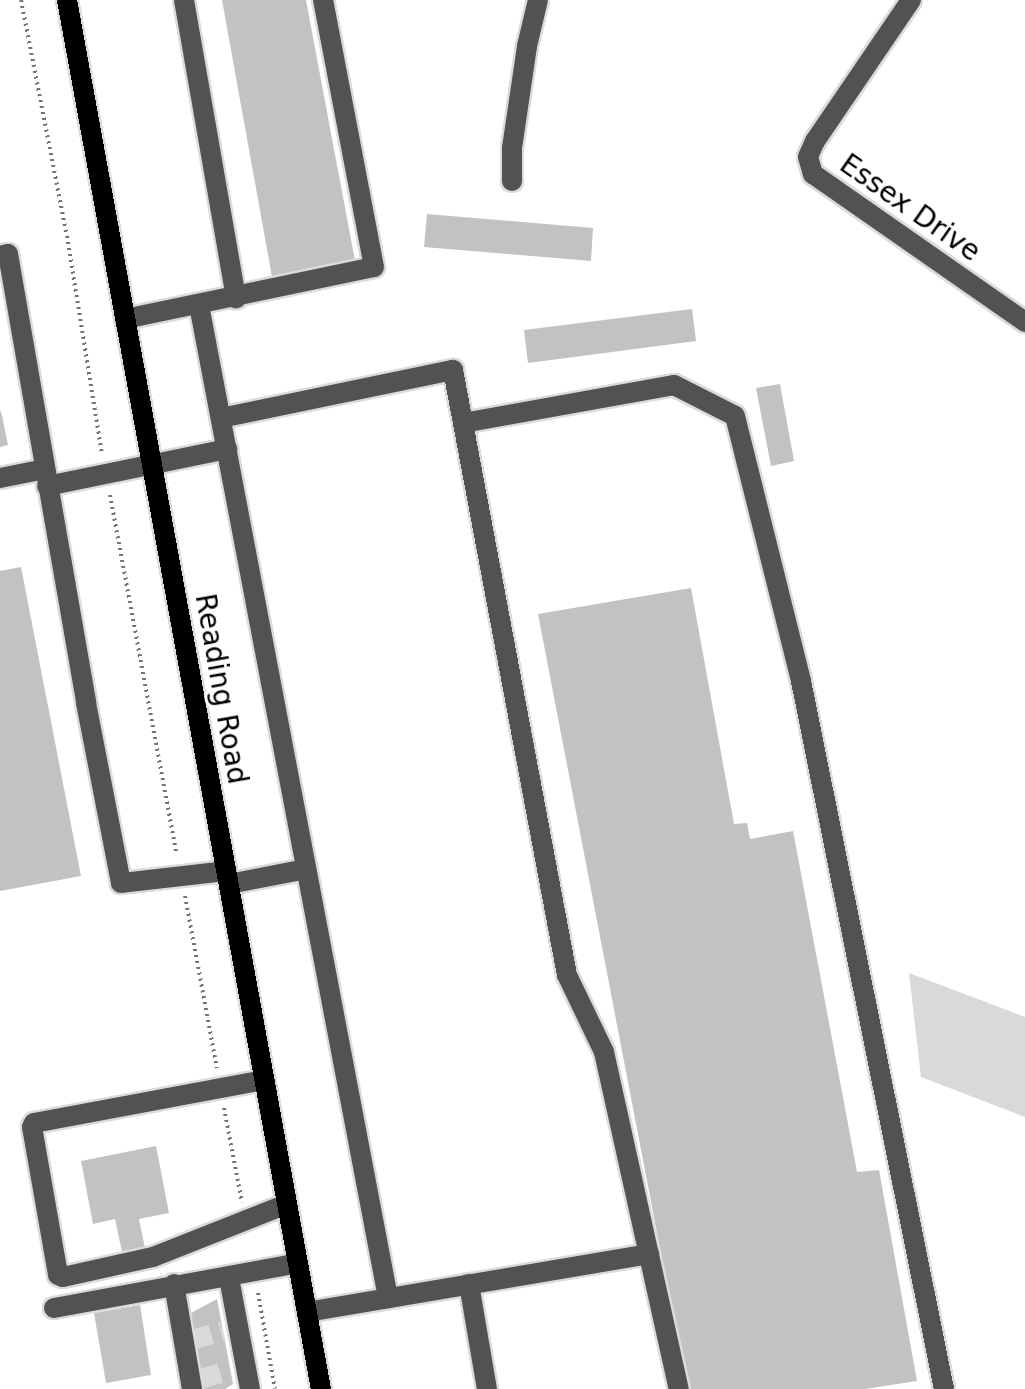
<!DOCTYPE html>
<style>
body{margin:0}
#map{position:relative;width:1025px;height:1389px;overflow:hidden;background:#fff;font-family:"DejaVu Sans",sans-serif}
div>[style]{position:absolute}
[style*='--x']{left:calc(var(--x)*1px);top:calc(var(--y)*1px);width:calc(var(--w)*1px);rotate:calc(var(--a)*1deg)}
.green>*{inset:0;background:#d9d9d9}
.building>*{inset:0;background:#c2c2c2}
.minor-tunnel>*{height:20px;margin-top:-10px;transform-origin:0;background:repeating-linear-gradient(90deg,#d9d9d9 0 20px,transparent 0 30px)}
.path>*{height:4px;margin-top:-2px;transform-origin:0;background:repeating-linear-gradient(90deg,#747474 0 2px,transparent 0 6px)}
.roads{filter:drop-shadow(2px 0 #dbdbdb) drop-shadow(-2px 0 #dbdbdb) drop-shadow(0 2px #dbdbdb) drop-shadow(0 -2px #dbdbdb)}
.minor>*{height:20px;margin:-10px;padding:0 10px;transform-origin:10px;border-radius:10px;background:#525252}
.major>*{height:20px;margin:-10px;padding:0 10px;transform-origin:10px;border-radius:10px;background:#000}
span{translate:-50% -50%;white-space:nowrap;text-align:center;line-height:1.15;-webkit-text-stroke:6px #fff;paint-order:stroke}
.street-label{font-size:28px;color:#000}
</style>
<div id="map">
<div class="green">
<div style="clip-path:polygon(909px 973px,1025px 1017px,1025px 1117px,921px 1077px)"></div>
</div>
<div class="building">
<div style="clip-path:polygon(222px 0,306px 0,355px 261px,272px 277px)"></div>
<div style="clip-path:polygon(427px 214px,593px 228px,591px 261px,424px 247px)"></div>
<div style="clip-path:polygon(692px 309px,696px 341px,528px 363px,524px 330px)"></div>
<div style="clip-path:polygon(780px 384px,794px 461px,771px 466px,756px 388px)"></div>
<div style="clip-path:polygon(1px 411px,8px 445px,0 447px,0 412px)"></div>
<div style="clip-path:polygon(21px 567px,81px 876px,0 891px,0 571px)"></div>
<div style="clip-path:polygon(691px 588px,734px 824px,747px 823px,750px 839px,793px 831px,857px 1172px,879px 1170px,917px 1381px,865px 1389px,687px 1389px,538px 614px)"></div>
<div style="clip-path:polygon(156px 1146px,169px 1213px,139px 1219px,145px 1248px,122px 1252px,115px 1219px,93px 1224px,81px 1161px)"></div>
<div style="clip-path:polygon(217px 1299px,233px 1384px,225px 1389px,203px 1389px,187px 1315px)"></div>
<div style="clip-path:polygon(140px 1305px,151px 1375px,106px 1383px,94px 1313px)"></div>
</div>
<div class="minor-tunnel">
<div style="--x:192;--y:1340;--w:32;--a:-16"></div>
<div style="--x:201;--y:1379;--w:30;--a:-17"></div>
</div>
<div class="path">
<div style="--x:21;--y:0;--w:240;--a:79"></div>
<div style="--x:67;--y:236;--w:221;--a:80.9"></div>
<div style="--x:110;--y:495;--w:366;--a:79.5"></div>
<div style="--x:185;--y:896;--w:175;--a:79.5"></div>
<div style="--x:224;--y:1108;--w:96;--a:79.2"></div>
<div style="--x:258;--y:1293;--w:97;--a:80"></div>
</div>
<div class="roads">
<div class="minor">
<div style="--x:184;--y:0;--w:303;--a:80.1"></div>
<div style="--x:911;--y:0;--w:171;--a:124.2"></div>
<div style="--x:815;--y:141;--w:17;--a:114"></div>
<div style="--x:808;--y:157;--w:18;--a:74"></div>
<div style="--x:813;--y:174;--w:259;--a:34.9"></div>
<div style="--x:512;--y:181;--w:33;--a:-90"></div>
<div style="--x:512;--y:148;--w:103;--a:-81.6"></div>
<div style="--x:527;--y:46;--w:47;--a:-76.6"></div>
<div style="--x:0;--y:256;--w:8;--a:-14"></div>
<div style="--x:8;--y:254;--w:456;--a:80.1"></div>
<div style="--x:86;--y:703;--w:183;--a:79"></div>
<div style="--x:121;--y:883;--w:106;--a:-6.5"></div>
<div style="--x:199;--y:305;--w:1011;--a:79.22"></div>
<div style="--x:125;--y:319;--w:254;--a:-11.8"></div>
<div style="--x:374;--y:267;--w:272;--a:-100.8"></div>
<div style="--x:221;--y:418;--w:237;--a:-11.7"></div>
<div style="--x:453;--y:370;--w:616;--a:79.33"></div>
<div style="--x:567;--y:975;--w:85;--a:64.3"></div>
<div style="--x:604;--y:1052;--w:345;--a:77.5"></div>
<div style="--x:463;--y:423;--w:214;--a:-10.2"></div>
<div style="--x:674;--y:385;--w:68;--a:26.9"></div>
<div style="--x:735;--y:416;--w:273;--a:76"></div>
<div style="--x:801;--y:681;--w:722;--a:78.58"></div>
<div style="--x:0;--y:478;--w:46;--a:-11.3"></div>
<div style="--x:47;--y:486;--w:184;--a:-11.6"></div>
<div style="--x:229;--y:884;--w:78;--a:-11"></div>
<div style="--x:264;--y:1080;--w:234;--a:169.4"></div>
<div style="--x:34;--y:1123;--w:4;--a:117"></div>
<div style="--x:32;--y:1127;--w:150;--a:80"></div>
<div style="--x:58;--y:1275;--w:5;--a:22"></div>
<div style="--x:63;--y:1277;--w:92;--a:-12.5"></div>
<div style="--x:153;--y:1257;--w:144;--a:-21.6"></div>
<div style="--x:229;--y:1278;--w:113;--a:79.3"></div>
<div style="--x:174;--y:1284;--w:107;--a:80.3"></div>
<div style="--x:469;--y:1284;--w:107;--a:80.3"></div>
<div style="--x:54;--y:1308;--w:248;--a:-10.4"></div>
<div style="--x:307;--y:1312;--w:347;--a:-9.6"></div>
</div>
<div class="major">
<div style="--x:67;--y:0;--w:1412;--a:79.64"></div>
</div>
</div>
<div class="street-label">
<span style="left:910px;top:208px;rotate:35deg">Essex Drive</span>
<span style="left:221px;top:689px;rotate:80deg">Reading Road</span>
</div>
</div>
